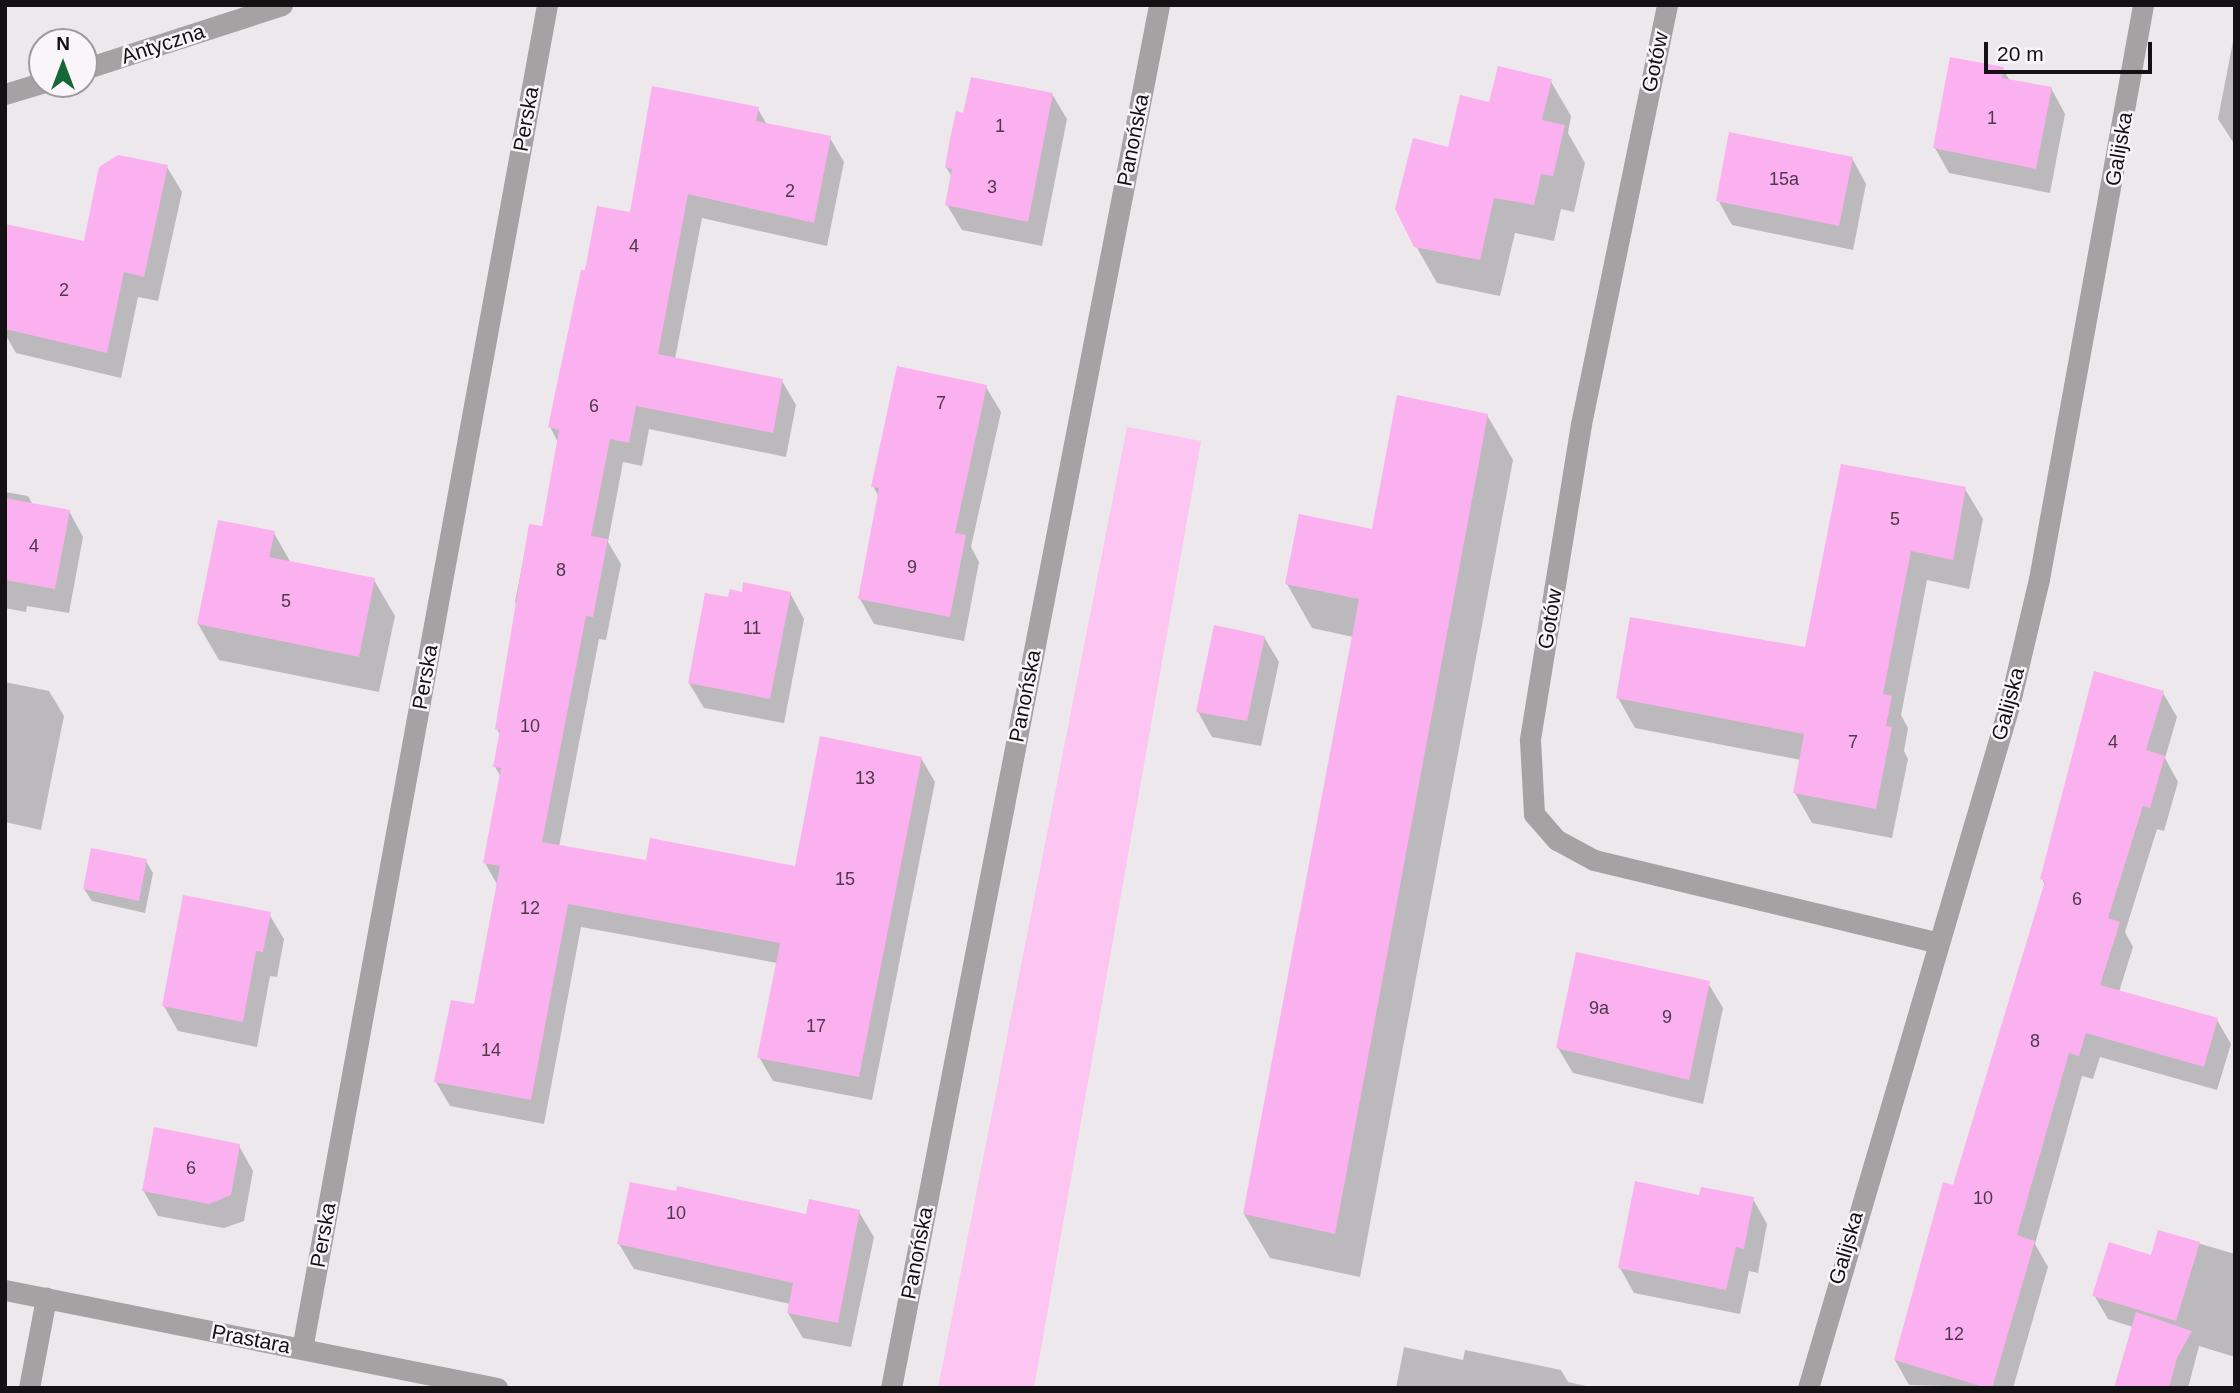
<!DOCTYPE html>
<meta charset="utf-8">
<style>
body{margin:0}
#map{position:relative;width:2240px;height:1393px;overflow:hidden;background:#ece8ec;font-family:Helvetica,sans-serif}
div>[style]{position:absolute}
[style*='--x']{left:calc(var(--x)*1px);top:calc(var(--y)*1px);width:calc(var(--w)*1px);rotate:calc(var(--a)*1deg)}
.green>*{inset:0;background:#fcc5f2}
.shadow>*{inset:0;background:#0003}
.building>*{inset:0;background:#fbb0ef}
.minor>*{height:21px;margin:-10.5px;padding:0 10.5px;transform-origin:10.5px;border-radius:10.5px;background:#a4a2a3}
span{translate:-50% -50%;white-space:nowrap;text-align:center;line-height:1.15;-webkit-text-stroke:5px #faf5f9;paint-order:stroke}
.number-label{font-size:18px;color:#4d394a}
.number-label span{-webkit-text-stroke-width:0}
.street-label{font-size:21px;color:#131113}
.frame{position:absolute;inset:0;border:7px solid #131113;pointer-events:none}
.north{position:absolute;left:28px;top:28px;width:70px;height:70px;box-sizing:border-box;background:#faf5f9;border:2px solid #9e9a9d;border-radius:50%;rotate:0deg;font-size:19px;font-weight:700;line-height:28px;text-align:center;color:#131113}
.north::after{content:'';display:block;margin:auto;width:24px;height:32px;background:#166838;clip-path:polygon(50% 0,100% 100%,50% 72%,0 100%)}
.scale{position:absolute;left:1984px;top:42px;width:168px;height:32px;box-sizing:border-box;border:4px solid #131113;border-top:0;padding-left:9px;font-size:21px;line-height:24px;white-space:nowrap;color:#131113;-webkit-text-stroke:5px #faf5f9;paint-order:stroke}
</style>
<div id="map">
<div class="green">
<div style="clip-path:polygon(1127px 427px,1201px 441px,1034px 1388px,938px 1388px)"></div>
</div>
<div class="shadow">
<div style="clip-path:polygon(2234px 36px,2235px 36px,2235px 145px,2218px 119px)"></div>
<div style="clip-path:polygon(2003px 69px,2010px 81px,2051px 88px,2065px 114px,2050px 193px,1949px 173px,1935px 148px)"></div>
<div style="clip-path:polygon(1550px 80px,1571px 116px,1568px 133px,1585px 163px,1574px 212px,1561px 209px,1554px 241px,1515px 233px,1500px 296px,1437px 283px,1416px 246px,1449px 149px,1491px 104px)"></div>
<div style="clip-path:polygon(1052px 94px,1067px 119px,1042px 246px,962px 230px,947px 205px,952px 177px,946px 167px,964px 115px)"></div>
<div style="clip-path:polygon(758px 109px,767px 125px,830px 138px,844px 162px,827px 246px,702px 218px,675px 359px,782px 381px,796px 405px,786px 457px,649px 429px,642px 466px,623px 462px,608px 542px,621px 564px,606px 640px,599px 639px,559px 847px,647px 862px,796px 869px,921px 758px,935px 782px,872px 1100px,773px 1081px,759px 1057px,777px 963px,581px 927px,544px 1124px,450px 1106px,436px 1082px,475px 1006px,498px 886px,485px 863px,501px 777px,495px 767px,500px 735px,497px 729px,519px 609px,515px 602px,530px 526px,544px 528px,558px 442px,550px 427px,599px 208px,632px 214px)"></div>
<div style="clip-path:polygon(1852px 158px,1866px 184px,1853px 250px,1732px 225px,1718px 200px)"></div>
<div style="clip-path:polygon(167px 167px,182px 192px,158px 301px,138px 297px,121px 378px,16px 353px,5px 334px,5px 312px)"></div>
<div style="clip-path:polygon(986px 387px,1001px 412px,971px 547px,979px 562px,964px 641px,874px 624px,860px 599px,879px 497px,873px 486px)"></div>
<div style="clip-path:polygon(1487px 415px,1513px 460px,1360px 1277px,1270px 1258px,1244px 1214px,1353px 637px,1312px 628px,1287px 584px,1373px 531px)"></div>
<div style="clip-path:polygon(1965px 489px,1983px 519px,1969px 589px,1927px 580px,1901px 715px,1908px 728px,1904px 751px,1908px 759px,1892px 838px,1812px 823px,1795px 793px,1801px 760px,1635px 728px,1618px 698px,1807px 649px)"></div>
<div style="clip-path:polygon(5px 492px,28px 496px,33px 505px,69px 511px,83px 537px,69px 613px,27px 606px,26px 612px,5px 608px)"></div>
<div style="clip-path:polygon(274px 533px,291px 563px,374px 580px,395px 616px,379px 692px,219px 660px,198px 624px)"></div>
<div style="clip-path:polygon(790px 593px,804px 619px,784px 723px,704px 708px,689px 683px,730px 599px,743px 594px)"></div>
<div style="clip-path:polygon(1264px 637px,1279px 662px,1261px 746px,1212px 737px,1198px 712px)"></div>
<div style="clip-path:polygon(5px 682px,49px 691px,64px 716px,41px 830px,5px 822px)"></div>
<div style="clip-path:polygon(2163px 693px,2177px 717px,2165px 758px,2178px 782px,2164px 831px,2157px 829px,2125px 932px,2133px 947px,2119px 992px,2217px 1020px,2231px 1044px,2217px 1090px,2100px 1057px,2093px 1079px,2082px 1076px,2035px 1244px,2048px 1267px,2013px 1388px,1909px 1385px,1895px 1360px,1954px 1187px,2045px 885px,2042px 879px)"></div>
<div style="clip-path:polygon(146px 861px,153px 873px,145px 913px,92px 901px,84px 889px)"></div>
<div style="clip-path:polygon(269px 914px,284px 939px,277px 977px,270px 976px,257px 1047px,178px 1031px,164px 1006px)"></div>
<div style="clip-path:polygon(1708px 983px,1723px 1008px,1703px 1104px,1573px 1073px,1558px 1048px)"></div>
<div style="clip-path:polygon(239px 1146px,253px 1171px,244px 1221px,224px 1228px,158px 1216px,143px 1190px)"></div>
<div style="clip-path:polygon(1700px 1197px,1753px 1199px,1767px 1224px,1758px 1273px,1749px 1271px,1740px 1314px,1634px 1293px,1620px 1268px)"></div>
<div style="clip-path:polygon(859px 1212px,874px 1237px,851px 1347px,803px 1338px,788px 1313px,790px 1304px,634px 1269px,619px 1244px)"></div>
<div style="clip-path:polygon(2160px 1232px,2235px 1254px,2235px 1357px,2199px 1346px,2188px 1388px,2116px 1388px,2133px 1327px,2108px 1319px,2094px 1295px,2152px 1257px)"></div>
<div style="clip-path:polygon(1404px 1347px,1463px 1360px,1465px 1350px,1561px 1370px,1568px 1382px,1595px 1388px,1396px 1388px)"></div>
</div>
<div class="building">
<div style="clip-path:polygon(1950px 57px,2004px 67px,2002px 78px,2052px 87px,2036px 169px,1933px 148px)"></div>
<div style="clip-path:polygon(1498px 66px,1552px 79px,1542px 120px,1565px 125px,1553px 176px,1541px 174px,1534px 205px,1494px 198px,1480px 260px,1414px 247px,1395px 209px,1413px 138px,1448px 147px,1460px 95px,1489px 102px)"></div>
<div style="clip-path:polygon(971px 77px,1053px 93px,1028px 222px,945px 205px,952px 169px,945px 167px,950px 139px,956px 111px,963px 113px)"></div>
<div style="clip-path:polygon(652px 86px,759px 107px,756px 121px,831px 136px,814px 223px,688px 194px,658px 354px,783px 379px,773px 433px,636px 406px,629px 443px,610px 439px,591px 536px,608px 539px,593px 617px,586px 616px,542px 842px,646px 860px,650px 838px,795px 866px,820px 736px,922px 757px,859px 1077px,757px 1058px,780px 943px,568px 904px,531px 1100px,434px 1082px,451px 1000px,474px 1004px,500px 866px,483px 863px,501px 768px,493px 767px,500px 730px,495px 729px,529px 524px,542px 526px,559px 430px,548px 427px,581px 270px,585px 270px,597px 206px,630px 212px)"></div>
<div style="clip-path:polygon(1729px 132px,1853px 157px,1839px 226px,1716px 201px)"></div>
<div style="clip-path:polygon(118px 155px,168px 165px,144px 277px,124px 272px,107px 353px,5px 329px,5px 224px,84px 241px,99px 167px)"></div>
<div style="clip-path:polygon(897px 366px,987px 385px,955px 533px,966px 535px,950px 617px,858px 599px,879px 488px,871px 487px)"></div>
<div style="clip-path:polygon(1397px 395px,1488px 414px,1335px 1234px,1243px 1214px,1359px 599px,1285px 584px,1299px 514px,1372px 529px)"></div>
<div style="clip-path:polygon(1841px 464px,1966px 487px,1953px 560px,1911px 551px,1883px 694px,1892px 696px,1886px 726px,1892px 727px,1876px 809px,1793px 793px,1804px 734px,1616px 698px,1630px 617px,1805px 647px)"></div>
<div style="clip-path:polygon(5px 498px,70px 510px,55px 589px,5px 580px)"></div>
<div style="clip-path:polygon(218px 520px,275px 531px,269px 557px,375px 578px,359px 657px,197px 624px)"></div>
<div style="clip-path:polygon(743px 582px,791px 592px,770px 699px,688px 683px,705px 593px,728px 597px,730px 589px,742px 592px)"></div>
<div style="clip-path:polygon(1214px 625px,1265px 636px,1247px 721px,1196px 712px)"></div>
<div style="clip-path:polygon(2094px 671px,2164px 691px,2146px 750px,2165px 756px,2150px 808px,2143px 806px,2108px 918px,2120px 922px,2100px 985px,2218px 1018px,2204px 1067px,2086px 1033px,2079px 1056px,2069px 1053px,2017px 1235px,2035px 1241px,1992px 1388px,1987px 1388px,1894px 1360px,1943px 1182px,1953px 1185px,2045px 881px,2040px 879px)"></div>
<div style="clip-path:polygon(91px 848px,147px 859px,139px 901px,83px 889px)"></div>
<div style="clip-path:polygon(183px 895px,271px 912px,263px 952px,256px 951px,243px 1022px,162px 1006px)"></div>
<div style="clip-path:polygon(1576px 952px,1710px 981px,1689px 1080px,1556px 1048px)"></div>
<div style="clip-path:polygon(154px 1127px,240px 1144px,231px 1195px,209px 1204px,142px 1191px)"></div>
<div style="clip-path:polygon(1635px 1181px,1699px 1195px,1701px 1187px,1754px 1197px,1744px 1249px,1736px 1247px,1726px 1290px,1618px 1268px)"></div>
<div style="clip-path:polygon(630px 1182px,676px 1191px,677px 1186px,806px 1214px,809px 1199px,860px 1210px,838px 1323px,787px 1313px,793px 1283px,617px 1244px)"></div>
<div style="clip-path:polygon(2158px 1230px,2200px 1242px,2176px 1321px,2092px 1296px,2109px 1242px,2151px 1255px)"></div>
<div style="clip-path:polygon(2136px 1312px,2192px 1331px,2177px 1358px,2169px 1388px,2114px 1388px)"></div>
</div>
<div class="minor">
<div style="--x:1667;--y:5;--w:428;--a:101.6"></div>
<div style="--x:1581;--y:424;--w:320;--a:99.2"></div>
<div style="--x:1530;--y:740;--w:74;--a:86.9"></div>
<div style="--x:1534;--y:814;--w:35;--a:49"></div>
<div style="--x:1557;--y:840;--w:42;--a:28.4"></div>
<div style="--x:1594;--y:860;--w:352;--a:13.5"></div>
<div style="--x:84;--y:69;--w:208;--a:-17.9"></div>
<div style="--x:5;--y:94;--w:39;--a:-17"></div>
<div style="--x:5;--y:1290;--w:502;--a:11.27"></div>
<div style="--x:302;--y:1349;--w:1366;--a:-79.67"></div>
<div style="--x:29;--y:1388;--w:92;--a:-79.3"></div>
<div style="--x:891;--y:1388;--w:1409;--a:-79.03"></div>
<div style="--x:1808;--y:1388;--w:711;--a:-73.58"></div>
<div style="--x:2009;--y:706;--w:130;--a:-76.7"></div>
<div style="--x:2039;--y:579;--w:583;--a:-79.73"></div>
</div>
<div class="number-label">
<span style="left:1992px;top:118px">1</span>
<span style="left:1000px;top:126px">1</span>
<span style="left:1784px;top:179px">15a</span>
<span style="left:992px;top:187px">3</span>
<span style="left:790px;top:191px">2</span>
<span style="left:634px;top:246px">4</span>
<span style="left:64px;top:290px">2</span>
<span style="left:941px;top:403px">7</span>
<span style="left:594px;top:406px">6</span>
<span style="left:1895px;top:519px">5</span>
<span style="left:34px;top:546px">4</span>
<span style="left:912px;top:567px">9</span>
<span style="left:561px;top:570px">8</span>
<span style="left:286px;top:601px">5</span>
<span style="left:752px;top:628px">11</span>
<span style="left:530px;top:726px">10</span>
<span style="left:1853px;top:742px">7</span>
<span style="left:2113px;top:742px">4</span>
<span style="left:865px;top:778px">13</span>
<span style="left:845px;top:879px">15</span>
<span style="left:2077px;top:899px">6</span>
<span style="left:530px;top:908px">12</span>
<span style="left:1599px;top:1008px">9a</span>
<span style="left:1667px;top:1017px">9</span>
<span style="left:816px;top:1026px">17</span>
<span style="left:2035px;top:1041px">8</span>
<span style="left:491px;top:1050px">14</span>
<span style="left:191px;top:1168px">6</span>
<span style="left:1983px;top:1198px">10</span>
<span style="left:676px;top:1213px">10</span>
<span style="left:1954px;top:1334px">12</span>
</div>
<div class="street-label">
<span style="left:163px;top:44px;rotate:-18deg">Antyczna</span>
<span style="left:1655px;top:62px;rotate:-78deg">Gotów</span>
<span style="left:526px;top:119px;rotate:-80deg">Perska</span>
<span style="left:1133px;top:140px;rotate:-79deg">Panońska</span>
<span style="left:2119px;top:149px;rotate:-80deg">Galijska</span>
<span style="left:1550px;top:619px;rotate:-81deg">Gotów</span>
<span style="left:425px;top:677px;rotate:-80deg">Perska</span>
<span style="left:1025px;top:696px;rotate:-79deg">Panońska</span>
<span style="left:2008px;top:704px;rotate:-75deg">Galijska</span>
<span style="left:323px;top:1235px;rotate:-80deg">Perska</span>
<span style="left:1846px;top:1248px;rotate:-74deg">Galijska</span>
<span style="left:917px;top:1253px;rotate:-79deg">Panońska</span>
<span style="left:251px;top:1339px;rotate:11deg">Prastara</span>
</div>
<div class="frame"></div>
<div class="north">N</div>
<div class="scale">20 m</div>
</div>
